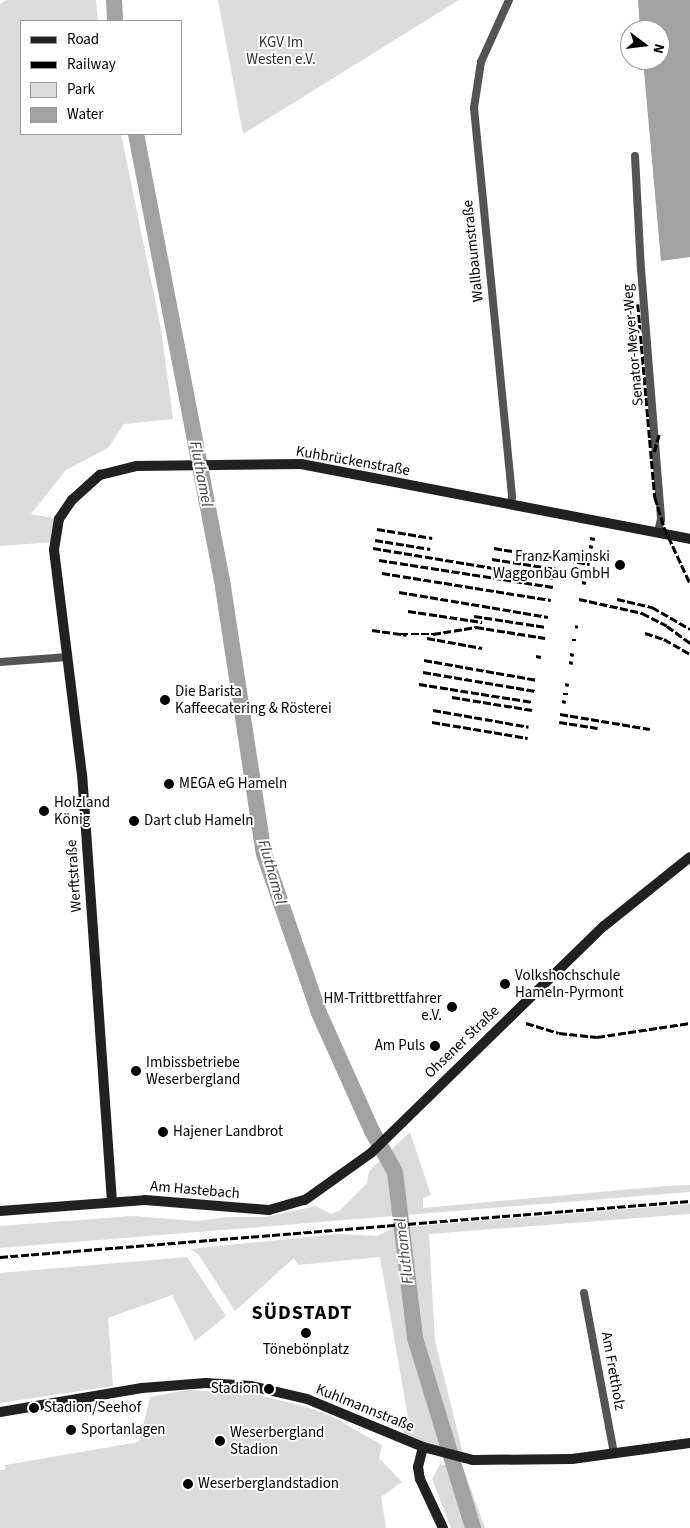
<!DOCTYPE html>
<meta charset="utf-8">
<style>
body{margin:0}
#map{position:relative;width:690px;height:1528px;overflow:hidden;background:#fff;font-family:"Source Sans 3",sans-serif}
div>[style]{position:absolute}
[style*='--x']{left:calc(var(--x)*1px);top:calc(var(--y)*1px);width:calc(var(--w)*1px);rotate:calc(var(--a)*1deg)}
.green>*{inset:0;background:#dbdbdb}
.water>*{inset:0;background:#a2a2a2}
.river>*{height:16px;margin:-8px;padding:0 8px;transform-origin:8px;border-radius:8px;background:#a2a2a2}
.street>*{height:8px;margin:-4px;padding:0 4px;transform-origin:4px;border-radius:4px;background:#545454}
.secondary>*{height:10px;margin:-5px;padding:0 5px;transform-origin:5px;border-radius:5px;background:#212121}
.rail>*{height:2.5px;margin-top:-1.25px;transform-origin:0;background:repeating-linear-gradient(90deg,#000 0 8px,transparent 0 10.5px)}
.dots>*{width:14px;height:14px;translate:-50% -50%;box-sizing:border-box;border:2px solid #fff;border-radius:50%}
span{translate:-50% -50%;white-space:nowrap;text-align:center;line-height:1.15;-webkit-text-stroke:4px #fff;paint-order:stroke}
.park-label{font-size:15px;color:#323232}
.street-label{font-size:15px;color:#000}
.poi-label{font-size:15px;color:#000}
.right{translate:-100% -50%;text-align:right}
.left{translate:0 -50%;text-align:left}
.water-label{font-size:16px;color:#434343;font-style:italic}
.district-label{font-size:20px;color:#000;font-weight:700;letter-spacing:1px}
.legend{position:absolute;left:20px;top:20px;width:162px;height:115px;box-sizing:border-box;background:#fff;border:1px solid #999;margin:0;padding:6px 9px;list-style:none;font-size:15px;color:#000}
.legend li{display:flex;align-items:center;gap:10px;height:25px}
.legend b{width:25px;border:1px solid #999}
.north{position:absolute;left:620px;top:20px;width:50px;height:50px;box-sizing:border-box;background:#fff;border:1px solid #999;border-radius:50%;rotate:105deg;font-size:14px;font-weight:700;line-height:20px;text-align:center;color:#000}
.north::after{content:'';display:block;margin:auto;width:18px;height:22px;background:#000;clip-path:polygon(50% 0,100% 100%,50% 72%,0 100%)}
</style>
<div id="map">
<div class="green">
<div style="clip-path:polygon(6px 0,96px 0,98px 21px,21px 21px,21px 134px,121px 134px,161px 329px,173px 419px,124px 424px,108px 448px,66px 470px,31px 514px,25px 513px,58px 519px,54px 542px,0 546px,0 4px)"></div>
<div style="clip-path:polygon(218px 0,459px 0,243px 134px)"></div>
<div style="clip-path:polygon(410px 1132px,431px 1195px,423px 1198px,423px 1208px,666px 1186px,690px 1185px,690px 1192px,0 1248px,0 1226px,132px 1216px,198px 1221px,227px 1217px,265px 1217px,316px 1206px,331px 1214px,339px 1211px,367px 1183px,369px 1171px)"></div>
<div style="clip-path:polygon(690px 1204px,690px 1214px,429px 1234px,435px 1341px,464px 1457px,400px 1439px,409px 1423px,380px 1257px,298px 1265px,294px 1258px,235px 1311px,198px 1254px,190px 1249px,338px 1234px,377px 1236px,393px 1228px)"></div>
<div style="clip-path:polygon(187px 1257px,226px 1316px,195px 1341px,172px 1295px,108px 1318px,113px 1386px,0 1403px,0 1273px)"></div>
<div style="clip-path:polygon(187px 1390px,250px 1393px,307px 1407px,333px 1417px,382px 1445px,379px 1458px,402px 1482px,381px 1497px,386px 1528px,0 1528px,0 1470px,5px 1470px,5px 1465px,139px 1442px,150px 1397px)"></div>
<div style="clip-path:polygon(440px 1464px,463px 1468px,485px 1528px,451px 1528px,432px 1479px)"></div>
</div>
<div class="water">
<div style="clip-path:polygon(638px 0,690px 0,690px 257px,661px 261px,643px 60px,660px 60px,660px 30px,640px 30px)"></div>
</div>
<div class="river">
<div style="--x:114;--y:0;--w:21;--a:87"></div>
<div style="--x:136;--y:134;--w:461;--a:79.1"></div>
<div style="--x:223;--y:587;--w:270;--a:81.3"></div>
<div style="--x:264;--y:854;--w:168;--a:70.9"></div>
<div style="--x:319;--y:1013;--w:129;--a:65.8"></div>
<div style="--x:372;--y:1131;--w:47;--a:60.7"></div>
<div style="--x:395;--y:1172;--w:167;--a:83.1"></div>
<div style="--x:415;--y:1338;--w:199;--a:73"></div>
</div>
<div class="street">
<div style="--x:509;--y:0;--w:68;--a:114.3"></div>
<div style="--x:481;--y:62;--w:47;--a:98.7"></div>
<div style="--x:474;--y:108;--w:391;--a:84.4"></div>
<div style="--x:512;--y:497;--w:8;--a:104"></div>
<div style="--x:635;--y:156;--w:113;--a:87"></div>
<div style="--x:641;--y:269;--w:251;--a:85.4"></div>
<div style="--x:661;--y:519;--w:13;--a:103"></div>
<div style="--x:0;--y:662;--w:68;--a:-4.2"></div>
<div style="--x:584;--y:1293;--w:164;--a:79.4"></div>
</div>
<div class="secondary">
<div style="--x:112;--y:1202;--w:428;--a:-94"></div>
<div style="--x:82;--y:775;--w:227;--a:-97.1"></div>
<div style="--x:54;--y:550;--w:31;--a:-81"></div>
<div style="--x:59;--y:519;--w:23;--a:-56"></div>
<div style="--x:72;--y:500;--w:38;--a:-42"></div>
<div style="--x:100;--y:475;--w:37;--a:-14"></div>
<div style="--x:136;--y:466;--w:165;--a:-0.7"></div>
<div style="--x:301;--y:464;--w:396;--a:10.9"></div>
<div style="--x:0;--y:1211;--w:145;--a:-4.3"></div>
<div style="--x:145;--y:1200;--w:124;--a:4.6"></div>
<div style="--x:269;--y:1210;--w:37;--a:-16"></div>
<div style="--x:305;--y:1200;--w:81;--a:-35.5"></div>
<div style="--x:371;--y:1153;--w:325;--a:-44.3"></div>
<div style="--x:604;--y:926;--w:110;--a:-38.7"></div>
<div style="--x:0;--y:1412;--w:144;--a:-9.6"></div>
<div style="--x:142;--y:1388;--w:64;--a:-4.5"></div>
<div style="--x:206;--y:1383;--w:45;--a:3.8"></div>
<div style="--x:251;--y:1386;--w:57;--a:13.1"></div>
<div style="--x:307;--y:1399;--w:126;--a:22.5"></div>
<div style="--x:423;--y:1447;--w:52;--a:14.6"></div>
<div style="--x:473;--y:1460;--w:99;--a:-0.6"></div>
<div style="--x:572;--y:1459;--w:119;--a:-7.7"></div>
<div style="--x:423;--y:1447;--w:21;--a:104"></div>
<div style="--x:418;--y:1467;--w:12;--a:81"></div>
<div style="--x:420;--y:1479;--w:54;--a:64.9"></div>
</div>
<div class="rail">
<div style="--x:638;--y:304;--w:194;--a:85"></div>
<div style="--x:655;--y:497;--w:31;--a:73"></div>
<div style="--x:664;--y:527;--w:62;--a:65.1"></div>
<div style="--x:654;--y:452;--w:18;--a:-74"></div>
<div style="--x:377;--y:529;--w:56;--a:9.3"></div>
<div style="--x:590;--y:538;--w:5;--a:11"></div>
<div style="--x:375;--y:540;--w:56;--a:9.3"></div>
<div style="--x:589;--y:546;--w:4;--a:14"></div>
<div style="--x:373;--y:548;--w:184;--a:9.4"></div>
<div style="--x:494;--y:548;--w:97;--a:9.5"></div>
<div style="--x:587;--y:554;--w:5;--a:11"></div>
<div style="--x:492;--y:559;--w:65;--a:8.9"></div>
<div style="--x:379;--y:560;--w:176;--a:8.8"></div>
<div style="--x:382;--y:573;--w:171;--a:9.1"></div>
<div style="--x:584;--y:574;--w:4;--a:14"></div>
<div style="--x:582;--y:582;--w:4;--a:14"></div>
<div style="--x:399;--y:592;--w:151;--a:9.5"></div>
<div style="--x:579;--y:599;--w:65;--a:12.5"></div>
<div style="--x:642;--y:613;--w:28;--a:27"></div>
<div style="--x:667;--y:626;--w:29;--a:36"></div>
<div style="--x:617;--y:599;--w:36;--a:13"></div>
<div style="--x:652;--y:607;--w:44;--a:30.1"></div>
<div style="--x:408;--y:611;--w:75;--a:8.5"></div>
<div style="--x:474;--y:616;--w:73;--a:8.7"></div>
<div style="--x:575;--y:626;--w:3;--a:18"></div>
<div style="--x:372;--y:630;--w:35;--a:8"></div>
<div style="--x:645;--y:633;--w:20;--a:18"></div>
<div style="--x:664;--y:639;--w:30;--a:30"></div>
<div style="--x:400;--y:634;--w:33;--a:0"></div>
<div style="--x:433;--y:634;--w:44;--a:-9.2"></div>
<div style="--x:476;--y:627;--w:70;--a:9.1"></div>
<div style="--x:427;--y:638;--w:56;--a:10.3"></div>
<div style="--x:572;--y:640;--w:4;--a:0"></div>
<div style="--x:570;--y:654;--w:4;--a:14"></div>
<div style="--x:536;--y:656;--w:5;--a:11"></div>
<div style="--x:424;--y:660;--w:115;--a:10"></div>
<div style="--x:569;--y:662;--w:4;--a:14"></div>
<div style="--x:423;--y:672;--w:114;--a:9.6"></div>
<div style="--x:419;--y:684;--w:115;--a:9"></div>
<div style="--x:565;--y:684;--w:4;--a:14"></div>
<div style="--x:563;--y:694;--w:5;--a:0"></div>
<div style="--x:452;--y:697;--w:81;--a:9.2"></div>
<div style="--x:562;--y:701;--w:4;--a:14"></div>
<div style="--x:433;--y:710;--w:97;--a:10"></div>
<div style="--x:560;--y:714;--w:91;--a:9.5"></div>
<div style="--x:432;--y:722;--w:97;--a:9.5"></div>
<div style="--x:559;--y:722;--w:39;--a:9"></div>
<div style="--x:526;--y:1023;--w:34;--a:17"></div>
<div style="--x:559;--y:1033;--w:38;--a:6"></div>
<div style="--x:597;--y:1037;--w:94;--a:-8.6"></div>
<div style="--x:0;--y:1257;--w:692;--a:-4.64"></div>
</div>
<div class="dots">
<div style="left:620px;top:565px;background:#000"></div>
<div style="left:165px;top:700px;background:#000"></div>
<div style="left:169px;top:784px;background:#000"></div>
<div style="left:44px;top:811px;background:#000"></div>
<div style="left:134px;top:821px;background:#000"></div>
<div style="left:505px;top:984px;background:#000"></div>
<div style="left:452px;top:1007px;background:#000"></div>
<div style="left:435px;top:1046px;background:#000"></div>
<div style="left:136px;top:1071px;background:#000"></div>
<div style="left:163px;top:1132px;background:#000"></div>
<div style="left:306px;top:1333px;background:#000"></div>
<div style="left:269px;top:1389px;background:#000"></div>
<div style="left:34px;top:1408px;background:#000"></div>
<div style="left:71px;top:1430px;background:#000"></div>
<div style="left:220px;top:1441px;background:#000"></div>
<div style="left:188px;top:1484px;background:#000"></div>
</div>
<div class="park-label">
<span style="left:281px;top:51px">KGV Im<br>Westen e.V.</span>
</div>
<div class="street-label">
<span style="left:473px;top:251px;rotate:-96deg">Wallbaumstraße</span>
<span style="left:633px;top:345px;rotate:-95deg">Senator-Meyer-Weg</span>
<span style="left:353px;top:461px;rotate:10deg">Kuhbrückenstraße</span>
<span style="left:74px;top:876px;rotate:-94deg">Werftstraße</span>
<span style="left:462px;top:1042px;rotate:-44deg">Ohsener Straße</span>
<span style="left:195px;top:1190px;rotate:5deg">Am Hastebach</span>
<span style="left:613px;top:1371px;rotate:80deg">Am Frettholz</span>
<span style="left:365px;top:1408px;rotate:22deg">Kuhlmannstraße</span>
</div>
<div class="poi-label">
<span class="right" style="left:610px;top:565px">Franz Kaminski<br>Waggonbau GmbH</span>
<span class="left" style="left:175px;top:700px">Die Barista<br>Kaffeecatering &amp; Rösterei</span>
<span class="left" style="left:179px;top:784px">MEGA eG Hameln</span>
<span class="left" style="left:54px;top:811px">Holzland<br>König</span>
<span class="left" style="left:144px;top:821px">Dart club Hameln</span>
<span class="left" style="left:515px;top:984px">Volkshochschule<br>Hameln-Pyrmont</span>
<span class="right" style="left:442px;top:1007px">HM-Trittbrettfahrer<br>e.V.</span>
<span class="right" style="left:425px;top:1046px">Am Puls</span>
<span class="left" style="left:146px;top:1071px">Imbissbetriebe<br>Weserbergland</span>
<span class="left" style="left:173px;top:1132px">Hajener Landbrot</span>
<span style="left:306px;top:1350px">Tönebönplatz</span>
<span class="right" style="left:259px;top:1389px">Stadion</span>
<span class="left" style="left:44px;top:1408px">Stadion/Seehof</span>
<span class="left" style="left:81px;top:1430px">Sportanlagen</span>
<span class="left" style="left:230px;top:1441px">Weserbergland<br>Stadion</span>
<span class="left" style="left:198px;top:1484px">Weserberglandstadion</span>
</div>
<div class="water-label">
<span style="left:201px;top:474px;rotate:79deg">Fluthamel</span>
<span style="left:272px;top:872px;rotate:74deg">Fluthamel</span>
<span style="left:404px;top:1251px;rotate:-97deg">Fluthamel</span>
</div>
<div class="district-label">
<span style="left:302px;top:1313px">SÜDSTADT</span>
</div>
<ul class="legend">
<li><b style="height:6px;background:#212121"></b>Road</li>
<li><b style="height:6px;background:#000"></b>Railway</li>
<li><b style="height:14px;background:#dbdbdb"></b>Park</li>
<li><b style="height:14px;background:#a2a2a2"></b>Water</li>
</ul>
<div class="north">N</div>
</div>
